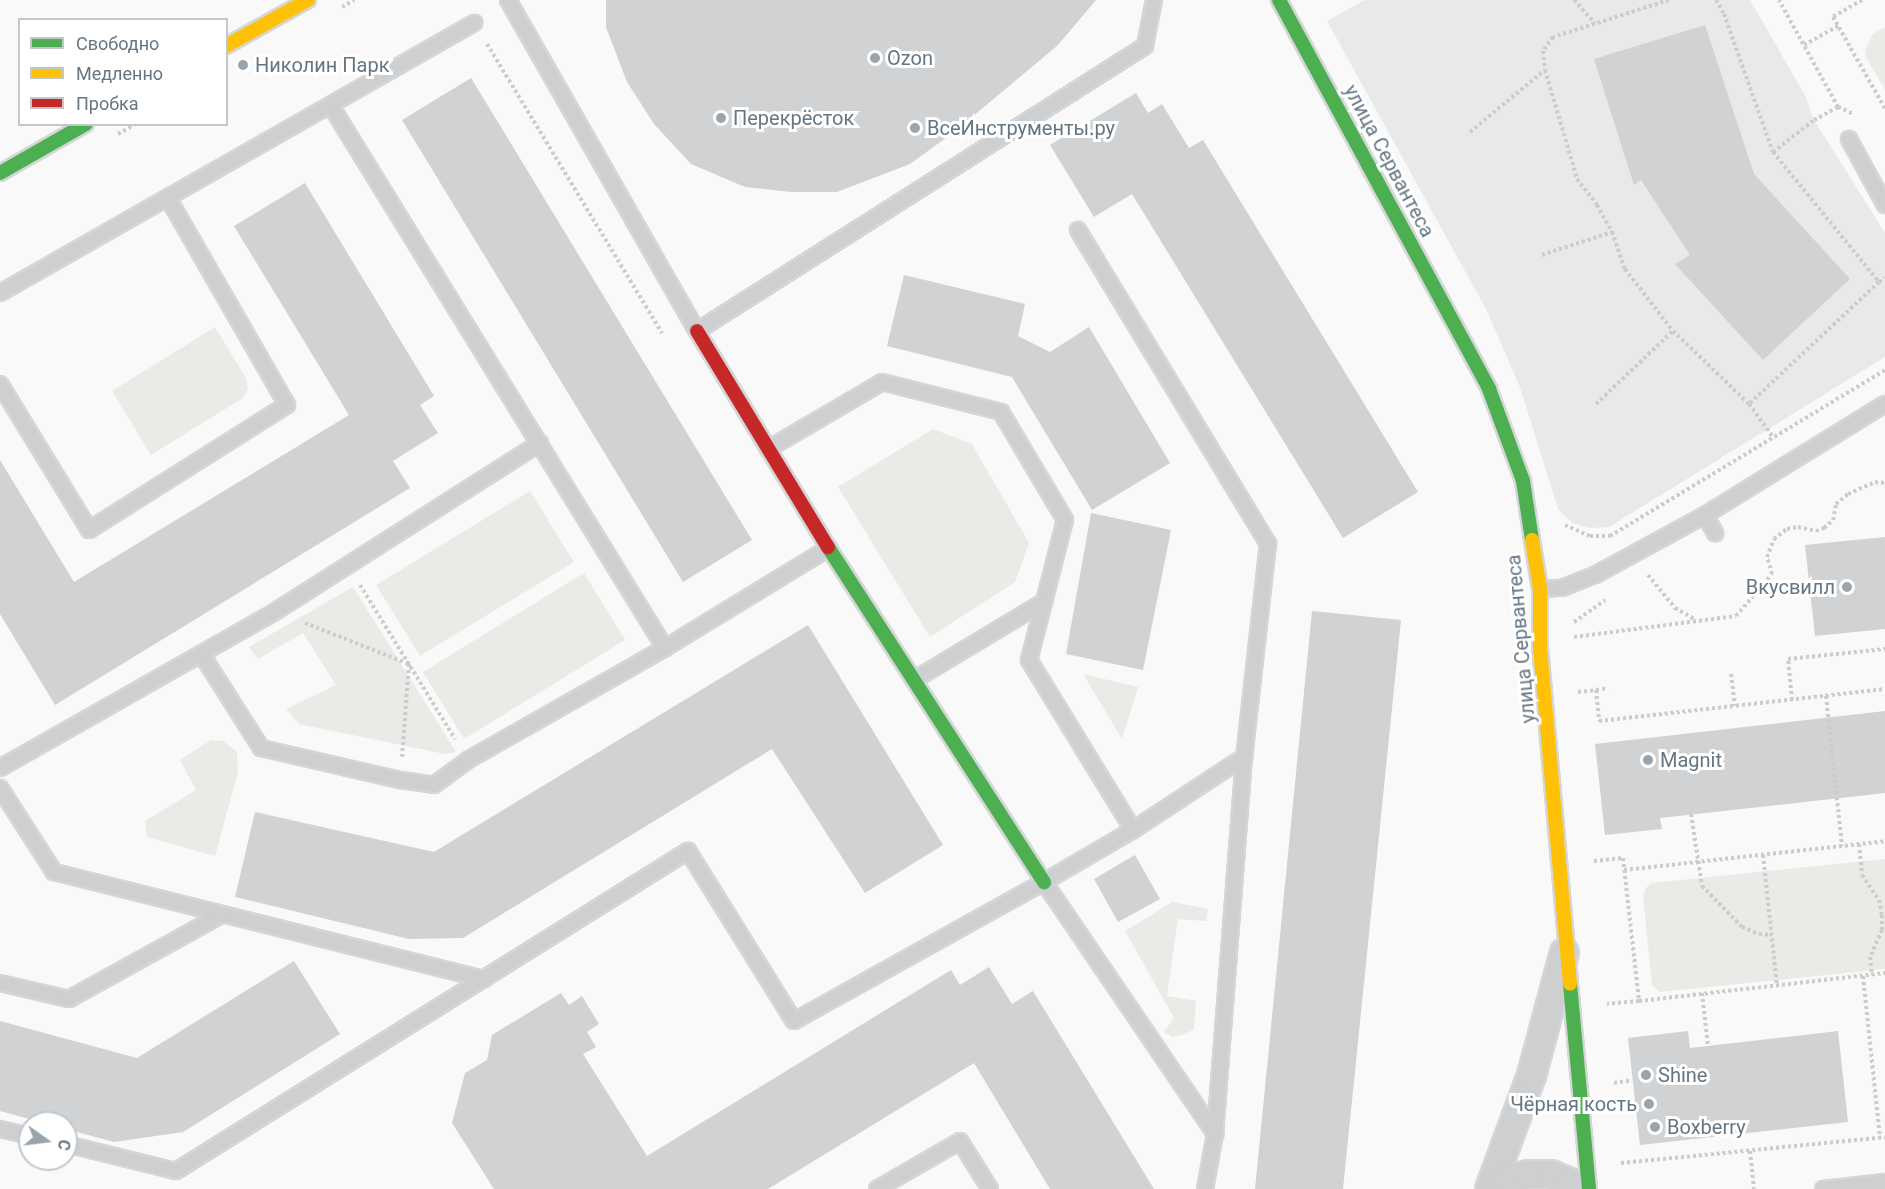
<!DOCTYPE html>
<meta charset="utf-8">
<style>
body{margin:0}
#map{position:relative;width:1885px;height:1189px;overflow:hidden;background:#f9f9f9;font-family:Roboto,sans-serif}
div>[style]{position:absolute}
[style*='--x']{left:calc(var(--x)*1px);top:calc(var(--y)*1px);width:calc(var(--w)*1px);rotate:calc(var(--a)*1deg)}
.built>*{inset:0;background:#e8e9e9}
.green>*{inset:0;background:#e8ebe6}
.building>*{inset:0;background:#d0d2d3}
.path>*{height:4px;margin-top:-2px;transform-origin:0;background:repeating-linear-gradient(90deg,#cbcccd 0 3px,transparent 0 6px)}
.roads{filter:drop-shadow(2px 0 #d5d6d7) drop-shadow(-2px 0 #d5d6d7) drop-shadow(0 2px #d5d6d7) drop-shadow(0 -2px #d5d6d7)}
.lane>*{height:14px;margin:-7px;padding:0 7px;transform-origin:7px;border-radius:7px;background:#cecfd0}
.street>*{height:27px;margin:-13.5px;padding:0 13.5px;transform-origin:13.5px;border-radius:13.5px;background:#cecfd0}
.fast>*{height:14px;margin:-7px;padding:0 7px;transform-origin:7px;border-radius:7px;background:#4caf50}
.slow>*{height:14px;margin:-7px;padding:0 7px;transform-origin:7px;border-radius:7px;background:#ffc107}
.jam>*{height:14px;margin:-7px;padding:0 7px;transform-origin:7px;border-radius:7px;background:#c62828}
.dots>*{width:16px;height:16px;translate:-50% -50%;box-sizing:border-box;border:3px solid #fff;border-radius:50%}
span{translate:-50% -50%;white-space:nowrap;text-align:center;line-height:1.15;-webkit-text-stroke:6px #fff;paint-order:stroke}
.poi-label{font-size:20px;color:#657683}
.left{translate:0 -50%;text-align:left}
.right{translate:-100% -50%;text-align:right}
.street-label{font-size:20px;color:#657683}
.legend{position:absolute;left:18px;top:18px;width:210px;height:108px;box-sizing:border-box;background:#fff;border:2px solid #c1c8cd;margin:0;padding:8px 10px;list-style:none;font-size:18px;color:#657683}
.legend li{display:flex;align-items:center;gap:12px;height:30px}
.legend b{width:30px;border:2px solid #c1c8cd}
.north{position:absolute;left:18px;top:1111px;width:60px;height:60px;box-sizing:border-box;background:#fff;border:2px solid #c1c8cd;border-radius:50%;rotate:104deg;font-size:16px;font-weight:700;line-height:24px;text-align:center;color:#657683}
.north::after{content:'';display:block;margin:auto;width:21px;height:27px;background:#99a4ac;clip-path:polygon(50% 0,100% 100%,50% 72%,0 100%)}
</style>
<div id="map">
<div class="built">
<div style="clip-path:polygon(1365px 0,1750px 0,1806px 97px,1814px 120px,1885px 233px,1885px 357px,1609px 527px,1590px 528px,1572px 523px,1558px 509px,1520px 387px,1486px 309px,1327px 21px)"></div>
</div>
<div class="green">
<div style="clip-path:polygon(1885px 27px,1885px 90px,1866px 57px,1865px 50px,1873px 34px)"></div>
<div style="clip-path:polygon(215px 327px,246px 378px,248px 389px,243px 398px,151px 455px,112px 391px)"></div>
<div style="clip-path:polygon(933px 429px,972px 444px,1029px 543px,1015px 582px,930px 637px,838px 487px)"></div>
<div style="clip-path:polygon(530px 491px,574px 562px,420px 656px,376px 585px)"></div>
<div style="clip-path:polygon(584px 573px,625px 640px,464px 739px,423px 672px)"></div>
<div style="clip-path:polygon(353px 587px,456px 752px,445px 754px,299px 724px,286px 709px,336px 685px,303px 633px,258px 659px,249px 647px)"></div>
<div style="clip-path:polygon(1083px 674px,1138px 687px,1122px 739px)"></div>
<div style="clip-path:polygon(211px 740px,223px 741px,237px 752px,238px 772px,215px 856px,147px 837px,145px 821px,196px 790px,180px 760px)"></div>
<div style="clip-path:polygon(1885px 859px,1885px 969px,1660px 992px,1652px 985px,1643px 896px,1646px 888px,1652px 883px)"></div>
<div style="clip-path:polygon(1172px 902px,1208px 909px,1206px 921px,1178px 919px,1167px 996px,1196px 1001px,1194px 1029px,1185px 1034px,1172px 1037px,1164px 1032px,1174px 1018px,1125px 931px)"></div>
</div>
<div class="building">
<div style="clip-path:polygon(606px 0,1096px 0,1058px 45px,954px 132px,910px 164px,837px 192px,791px 192px,745px 187px,691px 164px,654px 124px,627px 82px,606px 27px)"></div>
<div style="clip-path:polygon(1705px 25px,1754px 174px,1850px 279px,1763px 360px,1675px 264px,1690px 255px,1641px 180px,1634px 185px,1594px 59px)"></div>
<div style="clip-path:polygon(471px 78px,752px 540px,683px 582px,402px 120px)"></div>
<div style="clip-path:polygon(1136px 93px,1148px 113px,1162px 104px,1189px 148px,1203px 140px,1418px 492px,1343px 538px,1132px 194px,1094px 217px,1050px 145px)"></div>
<div style="clip-path:polygon(305px 183px,434px 396px,420px 405px,438px 433px,393px 461px,410px 488px,55px 705px,0 614px,0 460px,74px 582px,349px 415px,234px 226px)"></div>
<div style="clip-path:polygon(904px 275px,1025px 304px,1018px 336px,1050px 352px,1089px 327px,1170px 463px,1092px 510px,1012px 377px,887px 346px)"></div>
<div style="clip-path:polygon(1091px 513px,1171px 530px,1143px 670px,1066px 654px)"></div>
<div style="clip-path:polygon(1885px 537px,1885px 629px,1815px 636px,1805px 545px)"></div>
<div style="clip-path:polygon(1312px 611px,1401px 620px,1343px 1189px,1255px 1189px)"></div>
<div style="clip-path:polygon(808px 625px,943px 845px,865px 893px,772px 749px,463px 938px,409px 939px,235px 897px,255px 812px,434px 852px)"></div>
<div style="clip-path:polygon(1885px 711px,1885px 793px,1660px 818px,1662px 829px,1605px 835px,1595px 744px)"></div>
<div style="clip-path:polygon(1135px 855px,1160px 899px,1118px 922px,1094px 879px)"></div>
<div style="clip-path:polygon(294px 961px,340px 1034px,183px 1132px,114px 1142px,66px 1129px,66px 1123px,44px 1123px,0 1111px,0 1021px,137px 1058px)"></div>
<div style="clip-path:polygon(989px 967px,1012px 1004px,1033px 991px,1154px 1189px,1050px 1189px,974px 1063px,768px 1189px,494px 1189px,452px 1123px,465px 1073px,487px 1060px,492px 1035px,561px 993px,569px 1005px,582px 996px,599px 1024px,587px 1032px,596px 1047px,583px 1054px,647px 1156px,951px 970px,960px 985px)"></div>
<div style="clip-path:polygon(1688px 1031px,1690px 1048px,1838px 1031px,1848px 1122px,1640px 1145px,1628px 1038px)"></div>
</div>
<div class="path">
<div style="--x:1574;--y:0;--w:31;--a:48"></div>
<div style="--x:1669;--y:0;--w:122;--a:162.3"></div>
<div style="--x:1553;--y:37;--w:17;--a:126"></div>
<div style="--x:1543;--y:51;--w:19;--a:84"></div>
<div style="--x:1545;--y:70;--w:114;--a:73.6"></div>
<div style="--x:1577;--y:179;--w:33;--a:52"></div>
<div style="--x:1597;--y:205;--w:31;--a:61"></div>
<div style="--x:1612;--y:232;--w:39;--a:71"></div>
<div style="--x:1625;--y:269;--w:78;--a:52.3"></div>
<div style="--x:1673;--y:331;--w:105;--a:43.8"></div>
<div style="--x:1749;--y:404;--w:41;--a:54"></div>
<div style="--x:1716;--y:0;--w:16;--a:60"></div>
<div style="--x:1724;--y:14;--w:146;--a:70.5"></div>
<div style="--x:1773;--y:152;--w:168;--a:50.8"></div>
<div style="--x:1879;--y:282;--w:178;--a:136.8"></div>
<div style="--x:1862;--y:0;--w:34;--a:150"></div>
<div style="--x:1833;--y:17;--w:105;--a:60.3"></div>
<div style="--x:342;--y:7;--w:14;--a:-30"></div>
<div style="--x:487;--y:44;--w:338;--a:58.8"></div>
<div style="--x:1804;--y:45;--w:39;--a:-29"></div>
<div style="--x:1838;--y:107;--w:17;--a:24"></div>
<div style="--x:1470;--y:132;--w:97;--a:-39.6"></div>
<div style="--x:118;--y:134;--w:20;--a:-30"></div>
<div style="--x:1773;--y:152;--w:52;--a:-38"></div>
<div style="--x:1814;--y:120;--w:27;--a:-28"></div>
<div style="--x:1838;--y:107;--w:122;--a:-118.9"></div>
<div style="--x:1542;--y:255;--w:74;--a:-18.2"></div>
<div style="--x:1879;--y:282;--w:7;--a:-34"></div>
<div style="--x:1596;--y:404;--w:106;--a:-43.5"></div>
<div style="--x:1565;--y:525;--w:27;--a:24"></div>
<div style="--x:1590;--y:536;--w:20;--a:0"></div>
<div style="--x:1610;--y:536;--w:321;--a:-31.1"></div>
<div style="--x:1648;--y:575;--w:43;--a:50.7"></div>
<div style="--x:1675;--y:608;--w:24;--a:30"></div>
<div style="--x:360;--y:585;--w:181;--a:58.3"></div>
<div style="--x:1574;--y:622;--w:38;--a:-35"></div>
<div style="--x:305;--y:623;--w:112;--a:21.5"></div>
<div style="--x:409;--y:664;--w:93;--a:94.3"></div>
<div style="--x:1574;--y:637;--w:163;--a:-7.4"></div>
<div style="--x:1736;--y:616;--w:55;--a:-49.4"></div>
<div style="--x:1772;--y:574;--w:18;--a:-106"></div>
<div style="--x:1767;--y:557;--w:19;--a:-69"></div>
<div style="--x:1774;--y:539;--w:16;--a:-38"></div>
<div style="--x:1787;--y:529;--w:11;--a:-10"></div>
<div style="--x:1798;--y:527;--w:18;--a:13"></div>
<div style="--x:1816;--y:531;--w:9;--a:-21"></div>
<div style="--x:1824;--y:528;--w:12;--a:-42"></div>
<div style="--x:1833;--y:520;--w:16;--a:-79"></div>
<div style="--x:1836;--y:504;--w:16;--a:-40"></div>
<div style="--x:1848;--y:494;--w:30;--a:-24"></div>
<div style="--x:1875;--y:482;--w:10;--a:6"></div>
<div style="--x:1731;--y:674;--w:32;--a:83"></div>
<div style="--x:1596;--y:690;--w:12;--a:-9"></div>
<div style="--x:1578;--y:692;--w:18;--a:-6"></div>
<div style="--x:1596;--y:690;--w:31;--a:84"></div>
<div style="--x:1599;--y:721;--w:288;--a:-6.4"></div>
<div style="--x:1826;--y:696;--w:151;--a:83.9"></div>
<div style="--x:1792;--y:700;--w:41;--a:-95.6"></div>
<div style="--x:1788;--y:659;--w:98;--a:-5.9"></div>
<div style="--x:1691;--y:814;--w:73;--a:81.3"></div>
<div style="--x:1702;--y:886;--w:57;--a:45.7"></div>
<div style="--x:1742;--y:927;--w:18;--a:22"></div>
<div style="--x:1759;--y:934;--w:13;--a:4"></div>
<div style="--x:1859;--y:844;--w:31;--a:84"></div>
<div style="--x:1862;--y:875;--w:30;--a:56"></div>
<div style="--x:1879;--y:900;--w:15;--a:79"></div>
<div style="--x:1882;--y:915;--w:15;--a:90"></div>
<div style="--x:1882;--y:930;--w:30;--a:114"></div>
<div style="--x:1870;--y:957;--w:18;--a:84"></div>
<div style="--x:1763;--y:855;--w:131;--a:83.9"></div>
<div style="--x:1594;--y:861;--w:29;--a:-6"></div>
<div style="--x:1623;--y:858;--w:144;--a:83.6"></div>
<div style="--x:1639;--y:1001;--w:32;--a:175"></div>
<div style="--x:1624;--y:870;--w:263;--a:-6.3"></div>
<div style="--x:1863;--y:976;--w:163;--a:84"></div>
<div style="--x:1702;--y:993;--w:53;--a:83.5"></div>
<div style="--x:1639;--y:1001;--w:248;--a:-6.5"></div>
<div style="--x:1614;--y:1083;--w:18;--a:-9"></div>
<div style="--x:1750;--y:1151;--w:38;--a:84"></div>
<div style="--x:1621;--y:1163;--w:265;--a:-5.6"></div>
</div>
<div class="roads">
<div class="lane">
<div style="--x:508;--y:0;--w:381;--a:60.3"></div>
<div style="--x:697;--y:331;--w:531;--a:-32.46"></div>
<div style="--x:1145;--y:46;--w:47;--a:-78.9"></div>
<div style="--x:331;--y:106;--w:637;--a:58.36"></div>
<div style="--x:1849;--y:139;--w:75;--a:61.4"></div>
<div style="--x:1078;--y:230;--w:367;--a:58.8"></div>
<div style="--x:1268;--y:544;--w:214;--a:96.4"></div>
<div style="--x:1244;--y:757;--w:378;--a:94.4"></div>
<div style="--x:1215;--y:1134;--w:56;--a:100.3"></div>
<div style="--x:0;--y:293;--w:546;--a:-29.67"></div>
<div style="--x:0;--y:384;--w:171;--a:58.6"></div>
<div style="--x:89;--y:530;--w:234;--a:-32.3"></div>
<div style="--x:287;--y:405;--w:239;--a:-119.9"></div>
<div style="--x:768;--y:449;--w:132;--a:-30.4"></div>
<div style="--x:882;--y:382;--w:123;--a:14.1"></div>
<div style="--x:1001;--y:412;--w:126;--a:59.3"></div>
<div style="--x:1065;--y:520;--w:145;--a:104.4"></div>
<div style="--x:1029;--y:660;--w:199;--a:58.5"></div>
<div style="--x:1705;--y:515;--w:21;--a:61"></div>
<div style="--x:1540;--y:589;--w:22;--a:-3"></div>
<div style="--x:1562;--y:588;--w:35;--a:-22"></div>
<div style="--x:1595;--y:575;--w:125;--a:-28.6"></div>
<div style="--x:1705;--y:515;--w:211;--a:-31.7"></div>
<div style="--x:202;--y:655;--w:110;--a:57.6"></div>
<div style="--x:261;--y:748;--w:143;--a:13"></div>
<div style="--x:400;--y:780;--w:34;--a:8"></div>
<div style="--x:434;--y:785;--w:42;--a:-36.3"></div>
<div style="--x:468;--y:760;--w:227;--a:-29.6"></div>
<div style="--x:665;--y:648;--w:192;--a:-31.4"></div>
<div style="--x:914;--y:680;--w:152;--a:-31"></div>
<div style="--x:0;--y:768;--w:318;--a:-29.6"></div>
<div style="--x:276;--y:611;--w:313;--a:-32.5"></div>
<div style="--x:0;--y:788;--w:100;--a:57.3"></div>
<div style="--x:54;--y:872;--w:443;--a:14"></div>
<div style="--x:1044;--y:882;--w:305;--a:55.8"></div>
<div style="--x:0;--y:983;--w:71;--a:13.1"></div>
<div style="--x:69;--y:999;--w:176;--a:-28.9"></div>
<div style="--x:0;--y:1129;--w:31;--a:13"></div>
<div style="--x:66;--y:1144;--w:113;--a:13.8"></div>
<div style="--x:176;--y:1171;--w:604;--a:-32.01"></div>
<div style="--x:688;--y:851;--w:200;--a:58.1"></div>
<div style="--x:794;--y:1021;--w:286;--a:-29.1"></div>
<div style="--x:1044;--y:882;--w:103;--a:-30.3"></div>
<div style="--x:1133;--y:830;--w:133;--a:-33.3"></div>
<div style="--x:877;--y:1189;--w:96;--a:-30"></div>
<div style="--x:960;--y:1141;--w:57;--a:58"></div>
<div style="--x:1823;--y:1189;--w:62;--a:-6.4"></div>
</div>
<div class="street">
<div style="--x:1489;--y:1189;--w:121;--a:-69.8"></div>
<div style="--x:1531;--y:1075;--w:127;--a:-75"></div>
<div style="--x:1497;--y:1189;--w:13;--a:-42"></div>
<div style="--x:1507;--y:1180;--w:22;--a:-16"></div>
<div style="--x:1528;--y:1174;--w:22;--a:0"></div>
<div style="--x:1550;--y:1174;--w:24;--a:22"></div>
<div style="--x:1572;--y:1183;--w:8;--a:45"></div>
</div>
<div class="fast">
<div style="--x:1279;--y:0;--w:442;--a:61.6"></div>
<div style="--x:1489;--y:389;--w:98;--a:69.7"></div>
<div style="--x:1523;--y:481;--w:60;--a:81.3"></div>
<div style="--x:0;--y:173;--w:99;--a:-29.7"></div>
<div style="--x:828;--y:547;--w:399;--a:57.2"></div>
<div style="--x:1570;--y:984;--w:206;--a:84.7"></div>
</div>
<div class="slow">
<div style="--x:226;--y:46;--w:94;--a:-29.3"></div>
<div style="--x:1532;--y:540;--w:50;--a:80.7"></div>
<div style="--x:1540;--y:589;--w:59;--a:90"></div>
<div style="--x:1540;--y:648;--w:337;--a:84.9"></div>
</div>
<div class="jam">
<div style="--x:697;--y:331;--w:253;--a:58.8"></div>
</div>
</div>
<div class="dots">
<div style="left:875px;top:58px;background:#99a4ac"></div>
<div style="left:243px;top:65px;background:#99a4ac"></div>
<div style="left:721px;top:118px;background:#99a4ac"></div>
<div style="left:915px;top:128px;background:#99a4ac"></div>
<div style="left:1847px;top:587px;background:#99a4ac"></div>
<div style="left:1648px;top:760px;background:#99a4ac"></div>
<div style="left:1646px;top:1075px;background:#99a4ac"></div>
<div style="left:1649px;top:1104px;background:#99a4ac"></div>
<div style="left:1655px;top:1127px;background:#99a4ac"></div>
</div>
<div class="poi-label">
<span class="left" style="left:887px;top:58px">Ozon</span>
<span class="left" style="left:255px;top:65px">Николин Парк</span>
<span class="left" style="left:733px;top:118px">Перекрёсток</span>
<span class="left" style="left:927px;top:128px">ВсеИнструменты.ру</span>
<span class="right" style="left:1835px;top:587px">Вкусвилл</span>
<span class="left" style="left:1660px;top:760px">Magnit</span>
<span class="left" style="left:1658px;top:1075px">Shine</span>
<span class="right" style="left:1637px;top:1104px">Чёрная кость</span>
<span class="left" style="left:1667px;top:1127px">Boxberry</span>
</div>
<div class="street-label">
<span style="left:1389px;top:161px;rotate:62deg">улица Сервантеса</span>
<span style="left:1521px;top:639px;rotate:-95deg">улица Сервантеса</span>
</div>
<ul class="legend">
<li><b style="height:8px;background:#4caf50"></b>Свободно</li>
<li><b style="height:8px;background:#ffc107"></b>Медленно</li>
<li><b style="height:8px;background:#c62828"></b>Пробка</li>
</ul>
<div class="north">С</div>
</div>
